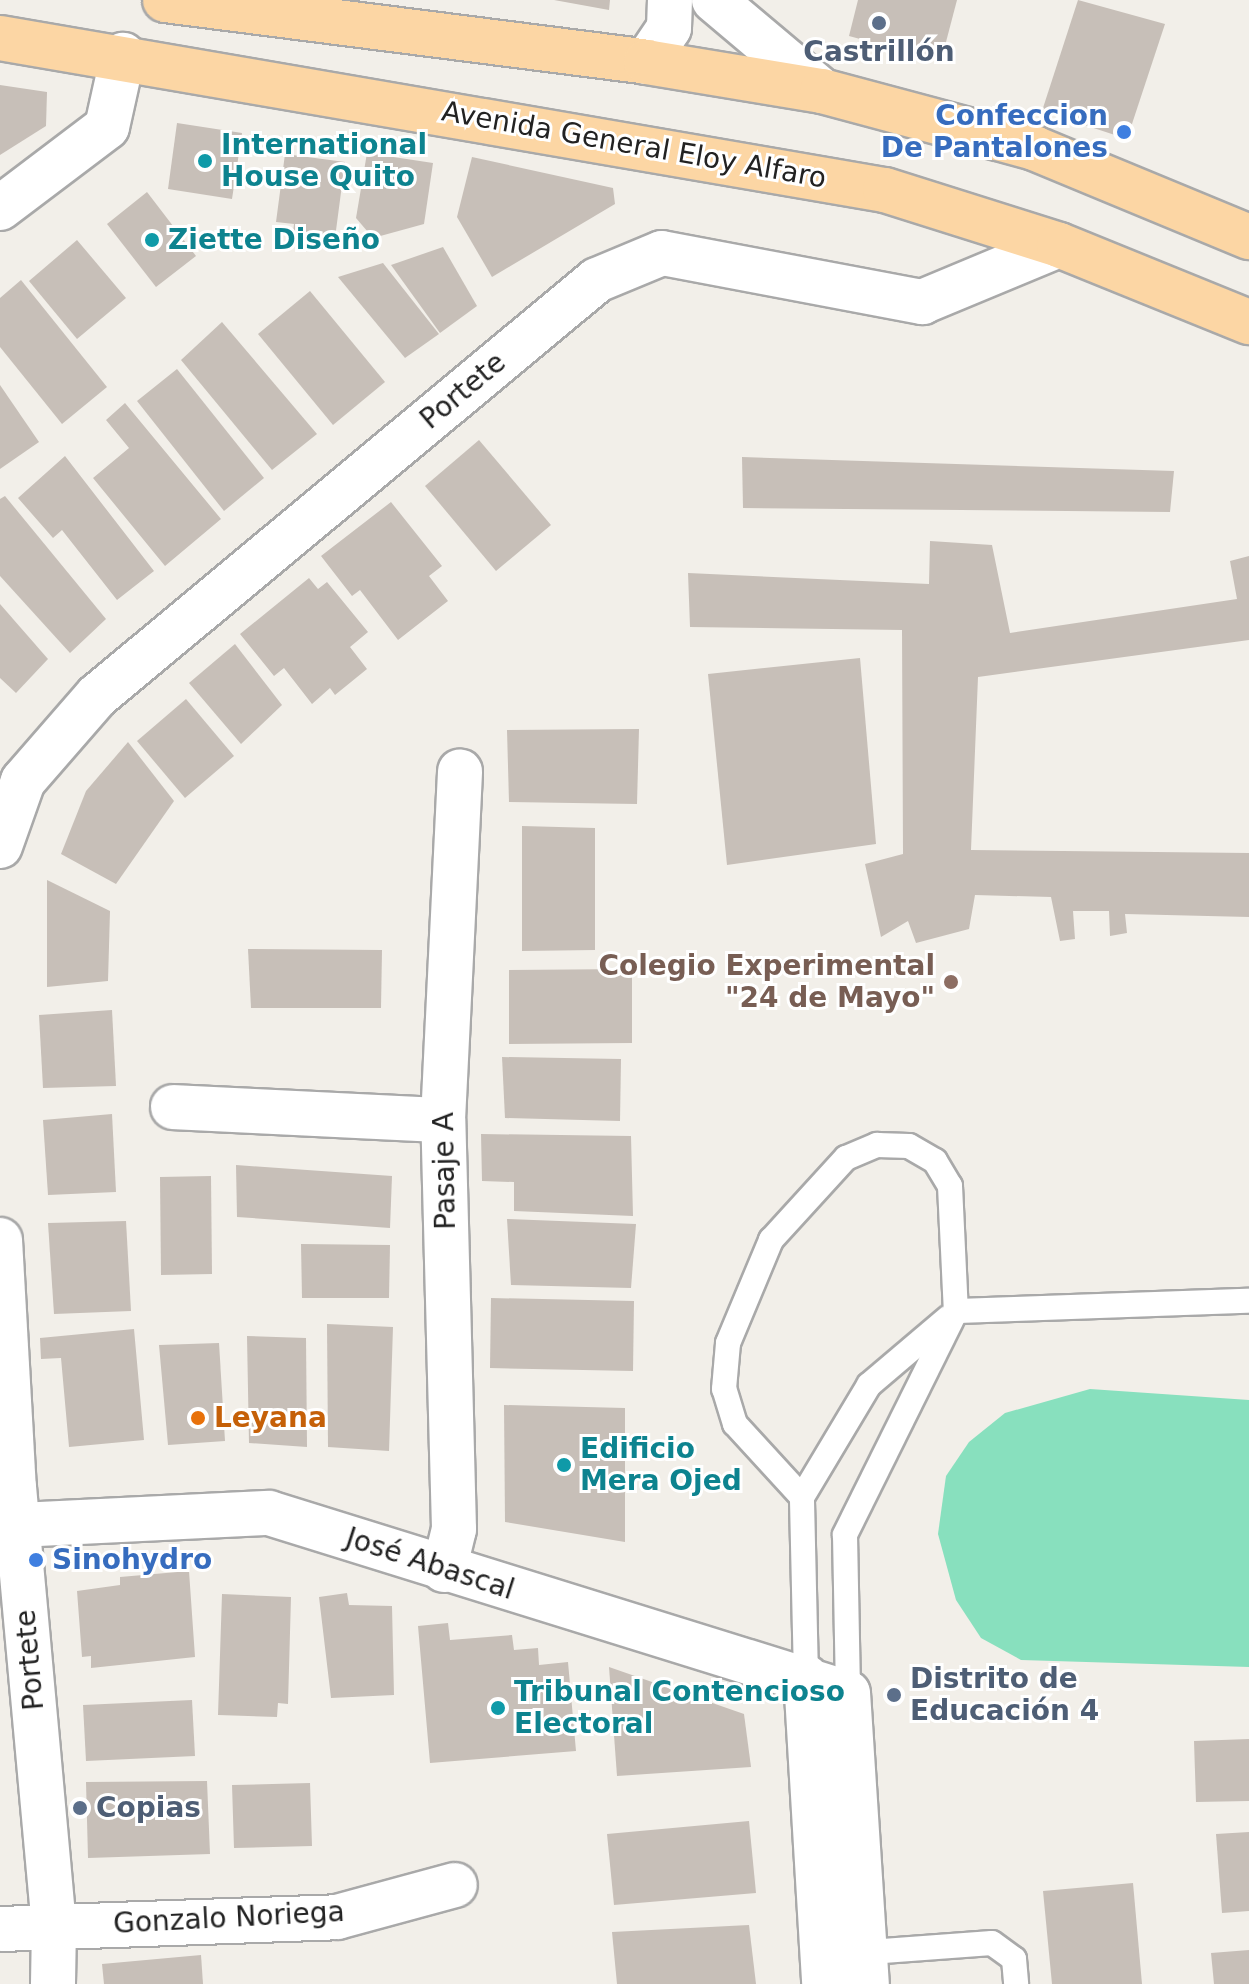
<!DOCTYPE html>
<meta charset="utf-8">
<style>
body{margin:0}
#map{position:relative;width:1249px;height:1984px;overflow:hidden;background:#f2efe9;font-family:"DejaVu Sans",sans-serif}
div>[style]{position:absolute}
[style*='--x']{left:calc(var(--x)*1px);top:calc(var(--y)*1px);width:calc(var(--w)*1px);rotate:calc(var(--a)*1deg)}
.pitch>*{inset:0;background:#88e0be}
.building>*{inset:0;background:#c7bfb8}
.roads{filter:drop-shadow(2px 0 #a9a9a9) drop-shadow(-2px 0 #a9a9a9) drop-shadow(0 2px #a9a9a9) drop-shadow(0 -2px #a9a9a9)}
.service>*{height:24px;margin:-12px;padding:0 12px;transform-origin:12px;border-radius:12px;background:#fff}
.minor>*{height:44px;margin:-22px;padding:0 22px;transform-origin:22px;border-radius:22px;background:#fff}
.primary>*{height:44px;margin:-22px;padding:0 22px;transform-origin:22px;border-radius:22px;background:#fcd6a4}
.dots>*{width:22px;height:22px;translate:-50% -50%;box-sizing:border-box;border:4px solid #fff;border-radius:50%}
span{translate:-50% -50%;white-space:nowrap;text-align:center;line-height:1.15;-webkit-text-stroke:6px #fff;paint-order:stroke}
.service-label{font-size:28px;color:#4e5e75;font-weight:700}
.left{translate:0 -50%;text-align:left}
.shop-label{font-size:28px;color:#366cbe;font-weight:700}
.right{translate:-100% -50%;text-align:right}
.culture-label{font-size:28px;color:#0d838f;font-weight:700}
.street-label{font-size:28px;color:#222}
.education-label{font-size:28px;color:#785e54;font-weight:700}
.food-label{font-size:28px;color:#c56008;font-weight:700}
</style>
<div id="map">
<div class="pitch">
<div style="clip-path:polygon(1090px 1389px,1249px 1400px,1249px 1667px,1021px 1660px,981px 1638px,956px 1600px,938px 1534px,946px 1476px,969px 1442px,1005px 1413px)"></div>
</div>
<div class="building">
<div style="clip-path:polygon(554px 0,610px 0,609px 10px)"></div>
<div style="clip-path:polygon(858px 0,957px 0,941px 61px,849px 36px)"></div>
<div style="clip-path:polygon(1078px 0,1165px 24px,1127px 139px,1042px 111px)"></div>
<div style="clip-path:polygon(0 85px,47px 92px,46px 126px,0 155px)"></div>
<div style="clip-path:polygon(177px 123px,242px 133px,232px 199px,168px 189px)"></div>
<div style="clip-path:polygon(367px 153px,433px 163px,424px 224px,373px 238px,356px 218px)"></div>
<div style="clip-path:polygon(285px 154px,345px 162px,335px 238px,293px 233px,294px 224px,276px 222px)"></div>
<div style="clip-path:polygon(472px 157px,613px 188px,615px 204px,492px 277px,457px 217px)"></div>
<div style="clip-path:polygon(147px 192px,196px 256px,156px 287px,107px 224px)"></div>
<div style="clip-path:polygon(77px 240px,126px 298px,77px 339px,29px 281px)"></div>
<div style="clip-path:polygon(443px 247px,477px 306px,440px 333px,391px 265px)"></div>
<div style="clip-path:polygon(383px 263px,439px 334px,405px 358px,338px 277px)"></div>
<div style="clip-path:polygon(21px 280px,107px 387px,62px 424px,0 347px,0 298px)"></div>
<div style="clip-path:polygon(310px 291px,385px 382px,333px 425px,258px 334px)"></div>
<div style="clip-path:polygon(222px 322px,317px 434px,272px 470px,181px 360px)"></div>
<div style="clip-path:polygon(177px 369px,264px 478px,224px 511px,137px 401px)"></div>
<div style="clip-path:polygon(0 385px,39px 442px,0 469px)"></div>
<div style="clip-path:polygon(125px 403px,221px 519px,165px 566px,93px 478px,129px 448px,106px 420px)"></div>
<div style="clip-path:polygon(479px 440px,551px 525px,496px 571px,425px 486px)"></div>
<div style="clip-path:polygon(65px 456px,154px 571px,117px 600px,62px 530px,53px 538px,18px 498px)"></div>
<div style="clip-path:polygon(742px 457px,1174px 471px,1170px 512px,743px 508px)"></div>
<div style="clip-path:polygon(5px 496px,106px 619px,70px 653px,0 576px,0 499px)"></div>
<div style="clip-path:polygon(391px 502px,442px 566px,429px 576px,448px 601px,398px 640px,360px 590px,352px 596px,321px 556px)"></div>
<div style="clip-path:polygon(930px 541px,992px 545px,1010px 633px,1237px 599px,1230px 561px,1249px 556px,1249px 640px,978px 677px,971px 850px,1249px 853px,1249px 917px,1125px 914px,1127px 933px,1110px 936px,1109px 911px,1073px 911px,1075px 939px,1060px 941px,1051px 897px,975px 895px,969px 929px,916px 943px,908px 921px,881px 937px,865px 864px,903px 854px,902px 630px,690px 627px,688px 573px,929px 584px)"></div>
<div style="clip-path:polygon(309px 578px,318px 589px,327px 582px,368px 632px,350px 647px,367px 669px,335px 695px,330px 688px,312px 704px,284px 668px,274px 676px,240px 634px)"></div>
<div style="clip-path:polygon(0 604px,48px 659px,16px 693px,0 678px)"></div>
<div style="clip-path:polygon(235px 644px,282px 705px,241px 744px,189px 683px)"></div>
<div style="clip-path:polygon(860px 658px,876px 844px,727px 865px,708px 674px)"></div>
<div style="clip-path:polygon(186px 699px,234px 756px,185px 798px,137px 741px)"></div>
<div style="clip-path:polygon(639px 729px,637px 804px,509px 802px,507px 730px)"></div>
<div style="clip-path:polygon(128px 742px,174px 801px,116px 884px,61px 854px,86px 791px)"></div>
<div style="clip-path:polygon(522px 826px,595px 828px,595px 950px,522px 951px)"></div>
<div style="clip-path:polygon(47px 880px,110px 911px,108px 981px,47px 987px)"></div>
<div style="clip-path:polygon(248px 949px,382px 950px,381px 1008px,251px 1008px)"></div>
<div style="clip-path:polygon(632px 969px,632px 1043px,509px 1044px,509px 970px)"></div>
<div style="clip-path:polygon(112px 1010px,116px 1086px,43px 1088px,39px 1015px)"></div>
<div style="clip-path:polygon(502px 1057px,621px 1059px,620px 1121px,505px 1118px)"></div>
<div style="clip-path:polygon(112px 1114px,116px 1192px,48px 1195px,43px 1120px)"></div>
<div style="clip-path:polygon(481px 1134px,631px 1136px,633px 1216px,514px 1211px,514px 1182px,482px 1181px)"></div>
<div style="clip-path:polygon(236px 1165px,392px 1176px,390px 1228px,237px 1217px)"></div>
<div style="clip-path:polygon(211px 1176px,212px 1274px,161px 1275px,160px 1177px)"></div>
<div style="clip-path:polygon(507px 1219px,636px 1224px,631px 1288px,511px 1285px)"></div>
<div style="clip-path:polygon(126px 1221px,131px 1311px,54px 1314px,48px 1223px)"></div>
<div style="clip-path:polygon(301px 1244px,390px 1245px,389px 1298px,302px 1298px)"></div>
<div style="clip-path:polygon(491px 1298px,634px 1301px,633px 1371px,490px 1368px)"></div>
<div style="clip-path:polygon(327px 1324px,393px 1327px,389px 1451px,328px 1447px)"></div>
<div style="clip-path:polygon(134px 1329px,144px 1440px,69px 1447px,61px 1358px,41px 1359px,40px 1338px)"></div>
<div style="clip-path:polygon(247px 1336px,306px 1338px,307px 1447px,249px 1443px)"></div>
<div style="clip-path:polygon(219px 1343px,225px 1441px,168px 1445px,159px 1345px)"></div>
<div style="clip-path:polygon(504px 1405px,625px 1408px,625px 1542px,505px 1522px)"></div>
<div style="clip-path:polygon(189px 1571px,195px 1657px,91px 1668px,91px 1656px,82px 1657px,77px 1591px,120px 1585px,120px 1577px)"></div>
<div style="clip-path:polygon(347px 1593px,349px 1605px,392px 1606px,394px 1695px,331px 1698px,319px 1597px)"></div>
<div style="clip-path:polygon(222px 1594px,291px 1597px,288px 1704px,278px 1703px,277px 1717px,218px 1715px)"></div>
<div style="clip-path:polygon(448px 1623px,450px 1640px,512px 1635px,514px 1650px,538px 1648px,539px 1665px,568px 1662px,576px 1751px,430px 1763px,418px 1626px)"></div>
<div style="clip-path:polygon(609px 1667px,744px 1714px,751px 1767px,617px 1776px)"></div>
<div style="clip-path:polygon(192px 1700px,195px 1756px,86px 1761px,83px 1705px)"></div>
<div style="clip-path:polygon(1249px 1739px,1249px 1801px,1196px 1802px,1194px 1741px)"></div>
<div style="clip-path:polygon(207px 1781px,210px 1854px,88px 1858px,86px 1782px)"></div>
<div style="clip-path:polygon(310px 1783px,312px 1846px,234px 1848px,232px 1785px)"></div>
<div style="clip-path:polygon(749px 1821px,756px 1893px,614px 1905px,607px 1834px)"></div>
<div style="clip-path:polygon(1249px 1832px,1249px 1911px,1222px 1913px,1216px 1834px)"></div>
<div style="clip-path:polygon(1133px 1883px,1142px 1984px,1052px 1984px,1043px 1891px)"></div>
<div style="clip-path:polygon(749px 1925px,756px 1984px,617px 1984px,612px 1932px)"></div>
<div style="clip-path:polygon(1249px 1950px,1249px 1984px,1214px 1984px,1211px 1953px)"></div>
<div style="clip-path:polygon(201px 1955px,203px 1984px,104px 1984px,102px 1964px)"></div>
</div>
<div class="roads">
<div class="service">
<div style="--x:956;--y:1311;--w:293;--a:-2"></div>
<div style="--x:802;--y:1497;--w:99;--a:-132.5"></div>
<div style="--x:735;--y:1424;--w:37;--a:-107"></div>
<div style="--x:724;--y:1389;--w:46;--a:-85"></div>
<div style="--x:728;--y:1343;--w:112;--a:-67.3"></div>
<div style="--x:771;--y:1240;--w:111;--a:-47.6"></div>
<div style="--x:846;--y:1158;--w:34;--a:-23"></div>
<div style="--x:877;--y:1145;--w:32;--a:2"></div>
<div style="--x:909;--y:1146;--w:30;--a:30"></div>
<div style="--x:935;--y:1161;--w:29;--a:59"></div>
<div style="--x:950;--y:1186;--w:125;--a:87.3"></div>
<div style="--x:956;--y:1311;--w:250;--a:116.4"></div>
<div style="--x:845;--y:1535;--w:158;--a:88.9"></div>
<div style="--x:806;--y:1677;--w:180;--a:-91.3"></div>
<div style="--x:802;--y:1497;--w:131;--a:-59.1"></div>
<div style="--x:869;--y:1385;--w:104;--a:-40.3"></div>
<div style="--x:856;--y:1953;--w:136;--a:-4.2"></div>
<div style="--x:992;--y:1943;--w:27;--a:36"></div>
<div style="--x:1014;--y:1959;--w:25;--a:85"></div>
</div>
<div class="minor">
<div style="--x:714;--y:0;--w:141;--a:40.1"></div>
<div style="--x:646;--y:62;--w:41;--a:-55.9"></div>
<div style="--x:669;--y:28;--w:28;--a:-88"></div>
<div style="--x:0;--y:208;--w:134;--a:-37.1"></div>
<div style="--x:107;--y:127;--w:74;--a:-77.5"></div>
<div style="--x:0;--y:846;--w:69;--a:-70.5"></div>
<div style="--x:23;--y:781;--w:113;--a:-49"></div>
<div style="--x:97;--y:696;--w:650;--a:-39.76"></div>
<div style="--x:597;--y:280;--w:70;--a:-22.6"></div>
<div style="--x:662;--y:253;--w:265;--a:10.7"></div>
<div style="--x:922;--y:302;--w:148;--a:-22.6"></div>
<div style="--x:173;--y:1107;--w:270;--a:2.8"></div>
<div style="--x:0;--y:1240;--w:247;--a:86.8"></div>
<div style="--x:14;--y:1487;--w:441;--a:84.8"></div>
<div style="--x:54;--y:1926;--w:58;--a:91"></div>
<div style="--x:0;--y:1526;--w:269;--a:-2.8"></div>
<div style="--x:269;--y:1513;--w:606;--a:17.27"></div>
<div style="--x:848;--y:1693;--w:292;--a:86.3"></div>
<div style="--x:444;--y:1570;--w:42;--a:-76.3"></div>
<div style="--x:454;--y:1529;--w:409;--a:-91.5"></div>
<div style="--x:443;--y:1120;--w:349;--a:-87.2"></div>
<div style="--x:806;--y:1677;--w:308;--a:86.6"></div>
<div style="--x:0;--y:1929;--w:337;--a:-2"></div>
<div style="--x:337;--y:1917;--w:122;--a:-15.2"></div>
</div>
<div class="primary">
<div style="--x:165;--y:0;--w:485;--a:7.3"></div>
<div style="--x:646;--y:62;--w:178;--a:9.4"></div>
<div style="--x:822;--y:91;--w:220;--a:15"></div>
<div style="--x:1034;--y:148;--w:233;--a:22.5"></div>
<div style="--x:0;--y:38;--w:898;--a:9.75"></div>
<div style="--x:885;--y:190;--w:182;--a:17.5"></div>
<div style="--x:1059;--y:245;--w:205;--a:22.1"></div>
</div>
</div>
<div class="dots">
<div style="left:879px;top:23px;background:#5c6f8a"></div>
<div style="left:1124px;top:132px;background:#3f7fe0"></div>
<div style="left:205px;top:161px;background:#0f9aa8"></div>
<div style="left:152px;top:240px;background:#0f9aa8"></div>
<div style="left:951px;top:982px;background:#8d6e63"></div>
<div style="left:198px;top:1418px;background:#e8710a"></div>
<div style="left:564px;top:1465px;background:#0f9aa8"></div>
<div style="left:36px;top:1560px;background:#3f7fe0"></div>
<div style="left:894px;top:1695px;background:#5c6f8a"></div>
<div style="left:498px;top:1708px;background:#0f9aa8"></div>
<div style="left:80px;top:1808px;background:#5c6f8a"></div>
</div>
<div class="service-label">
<span style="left:879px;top:52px">Castrillón</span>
<span class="left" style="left:910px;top:1695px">Distrito de<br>Educación 4</span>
<span class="left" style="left:96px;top:1808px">Copias</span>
</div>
<div class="shop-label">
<span class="right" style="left:1108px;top:132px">Confeccion<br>De Pantalones</span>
<span class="left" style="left:52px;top:1560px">Sinohydro</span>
</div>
<div class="culture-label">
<span class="left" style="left:221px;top:161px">International<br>House Quito</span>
<span class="left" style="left:168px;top:240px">Ziette Diseño</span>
<span class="left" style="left:580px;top:1465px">Edificio<br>Mera Ojed</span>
<span class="left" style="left:514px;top:1708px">Tribunal Contencioso<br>Electoral</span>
</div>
<div class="street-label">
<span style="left:634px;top:145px;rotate:10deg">Avenida General Eloy Alfaro</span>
<span style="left:463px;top:391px;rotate:-40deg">Portete</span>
<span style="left:445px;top:1171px;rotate:-91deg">Pasaje A</span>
<span style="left:430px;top:1564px;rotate:18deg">José Abascal</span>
<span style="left:30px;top:1660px;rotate:-95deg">Portete</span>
<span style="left:229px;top:1918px;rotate:-3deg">Gonzalo Noriega</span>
</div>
<div class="education-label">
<span class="right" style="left:935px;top:982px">Colegio Experimental<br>"24 de Mayo"</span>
</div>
<div class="food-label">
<span class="left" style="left:214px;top:1418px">Leyana</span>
</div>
</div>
